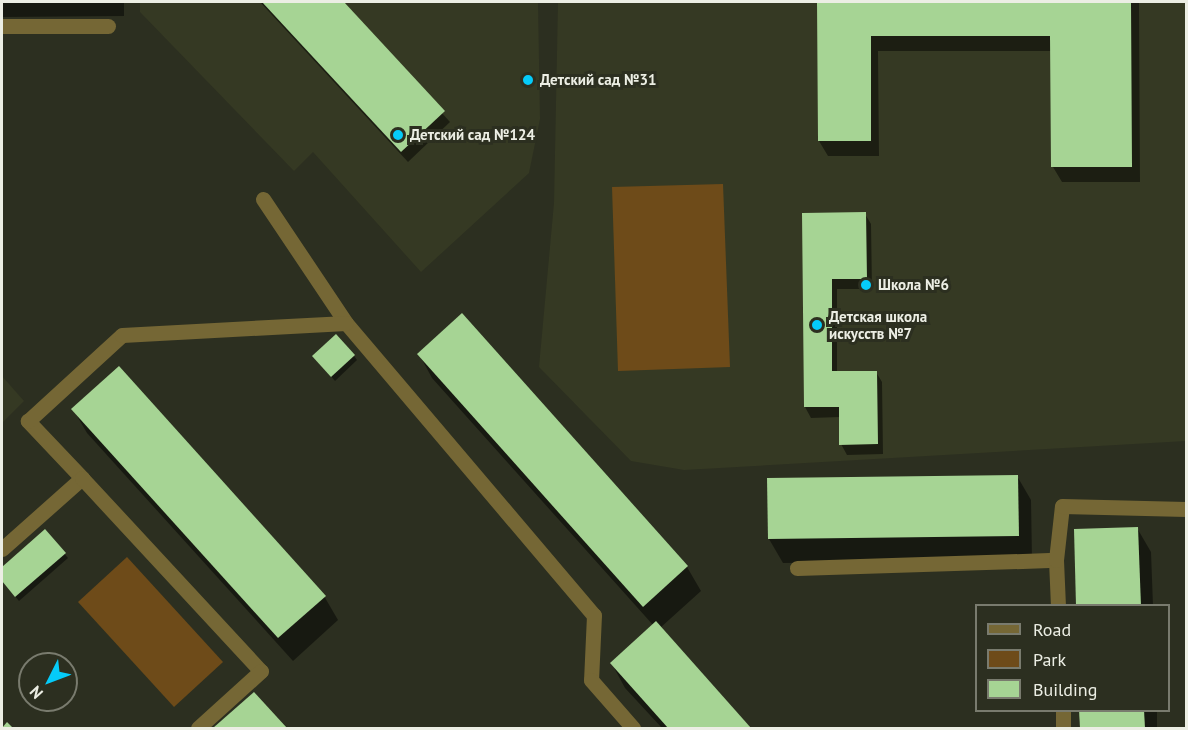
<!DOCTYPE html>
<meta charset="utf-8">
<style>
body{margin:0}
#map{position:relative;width:1188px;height:730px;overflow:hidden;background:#2c2f20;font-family:"PT Sans",sans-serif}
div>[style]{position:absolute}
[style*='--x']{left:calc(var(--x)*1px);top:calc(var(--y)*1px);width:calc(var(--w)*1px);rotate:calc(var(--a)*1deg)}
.built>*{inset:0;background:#353923}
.green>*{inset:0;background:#6e4b19}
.shadow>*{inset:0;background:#0007}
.building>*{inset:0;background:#a6d494}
.minor>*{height:15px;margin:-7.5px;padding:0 7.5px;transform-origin:7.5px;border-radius:7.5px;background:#756735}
.dots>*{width:16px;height:16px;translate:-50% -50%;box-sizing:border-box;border:3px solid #2c2f20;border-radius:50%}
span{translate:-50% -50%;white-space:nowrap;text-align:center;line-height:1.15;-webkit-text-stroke:6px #2c2f20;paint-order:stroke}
.poi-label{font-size:15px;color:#eceee4;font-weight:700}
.left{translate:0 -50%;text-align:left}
.frame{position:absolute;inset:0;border:3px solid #eceee4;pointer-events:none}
.legend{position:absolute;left:975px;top:604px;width:195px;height:108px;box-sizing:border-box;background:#2c2f20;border:2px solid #797b6e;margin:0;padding:8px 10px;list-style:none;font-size:18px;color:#eceee4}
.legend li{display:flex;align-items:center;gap:12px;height:30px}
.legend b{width:30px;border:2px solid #797b6e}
.north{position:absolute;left:18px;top:652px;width:60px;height:60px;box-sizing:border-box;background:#2c2f20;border:2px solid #797b6e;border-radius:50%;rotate:228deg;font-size:16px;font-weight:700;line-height:24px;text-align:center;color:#eceee4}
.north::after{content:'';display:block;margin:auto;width:21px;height:27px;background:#05cbf9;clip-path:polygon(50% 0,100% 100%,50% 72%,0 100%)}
</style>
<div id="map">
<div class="built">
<div style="clip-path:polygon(140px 2px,538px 2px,540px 119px,529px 173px,421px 272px,313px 152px,294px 171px,140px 12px)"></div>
<div style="clip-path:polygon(558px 2px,1186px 2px,1186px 441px,684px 470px,631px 461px,539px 367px,554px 203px)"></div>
<div style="clip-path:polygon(2px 376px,24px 401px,2px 423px)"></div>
</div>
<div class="green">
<div style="clip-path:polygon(723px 184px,730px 367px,618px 371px,612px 187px)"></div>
<div style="clip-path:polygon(127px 557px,223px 662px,174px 707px,78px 602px)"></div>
</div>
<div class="shadow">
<div style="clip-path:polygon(2px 2px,124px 2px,124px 16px,2px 17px)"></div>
<div style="clip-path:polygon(260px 2px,342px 2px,450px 122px,408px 162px)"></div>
<div style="clip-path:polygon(818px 2px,1139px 2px,1140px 182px,1062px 182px,1053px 167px,1052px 51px,878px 51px,879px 156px,828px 156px,819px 141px)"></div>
<div style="clip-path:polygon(804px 214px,865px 214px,871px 224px,872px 289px,837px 289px,837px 372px,876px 372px,882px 382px,883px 454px,847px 455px,841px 444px,840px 417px,811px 418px,805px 407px)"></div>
<div style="clip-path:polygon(419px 354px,687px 567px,701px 591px,660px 628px,749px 728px,662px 728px,625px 688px,612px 664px,653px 625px,432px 378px)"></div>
<div style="clip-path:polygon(314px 356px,354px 356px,357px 360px,335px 381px)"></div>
<div style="clip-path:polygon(73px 409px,324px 596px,338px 620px,293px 661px,87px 433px)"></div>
<div style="clip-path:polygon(1017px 476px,1031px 500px,1032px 560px,783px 563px,769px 539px)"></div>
<div style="clip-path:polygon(1137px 528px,1151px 552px,1153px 606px,1078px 606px)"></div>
<div style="clip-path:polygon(45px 531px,68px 558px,19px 601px,2px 581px,2px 569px)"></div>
<div style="clip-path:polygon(254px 694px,285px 728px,215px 728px)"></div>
<div style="clip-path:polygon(1081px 710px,1157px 710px,1157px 728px,1082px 728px)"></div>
</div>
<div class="building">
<div style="clip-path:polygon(262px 2px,344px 2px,445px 111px,401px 152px)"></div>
<div style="clip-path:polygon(817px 2px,1131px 2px,1132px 167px,1051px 167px,1050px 36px,871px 36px,871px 141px,818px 141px)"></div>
<div style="clip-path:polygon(866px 212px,867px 279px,832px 279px,832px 371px,877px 371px,878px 444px,839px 445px,839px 407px,804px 407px,802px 213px)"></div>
<div style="clip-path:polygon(462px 313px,688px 566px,643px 607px,417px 354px)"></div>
<div style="clip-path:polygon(336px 334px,355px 355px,331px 377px,312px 356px)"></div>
<div style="clip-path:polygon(119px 366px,326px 596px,278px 638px,71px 409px)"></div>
<div style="clip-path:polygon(1018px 475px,1019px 536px,768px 539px,767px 478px)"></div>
<div style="clip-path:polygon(1138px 527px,1141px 606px,1076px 606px,1074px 529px)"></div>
<div style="clip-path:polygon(45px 529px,66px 553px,15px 597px,2px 581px,2px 567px)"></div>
<div style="clip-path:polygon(656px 621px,751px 728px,668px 728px,610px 663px)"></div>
<div style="clip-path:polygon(254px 692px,287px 728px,213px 728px)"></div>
<div style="clip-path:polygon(1079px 710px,1144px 710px,1145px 728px,1080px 728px)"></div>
<div style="clip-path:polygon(7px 722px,13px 728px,2px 728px)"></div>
</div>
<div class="minor">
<div style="--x:2;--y:26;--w:106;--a:0"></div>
<div style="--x:263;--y:199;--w:149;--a:56.2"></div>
<div style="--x:346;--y:323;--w:383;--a:49.7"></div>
<div style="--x:594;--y:615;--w:65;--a:92.6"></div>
<div style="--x:591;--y:680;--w:64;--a:48.8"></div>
<div style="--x:82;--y:478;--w:79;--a:-133.5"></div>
<div style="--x:28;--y:421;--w:127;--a:-42.5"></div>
<div style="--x:122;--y:335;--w:224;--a:-3.1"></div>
<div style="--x:2;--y:549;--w:107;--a:-41.6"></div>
<div style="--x:82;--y:478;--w:263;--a:47.2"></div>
<div style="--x:261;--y:671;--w:85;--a:137.9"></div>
<div style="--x:797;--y:568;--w:259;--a:-1.8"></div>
<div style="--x:1058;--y:606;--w:46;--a:-92.5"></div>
<div style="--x:1056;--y:560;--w:54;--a:-83.7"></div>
<div style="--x:1062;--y:506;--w:124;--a:1.4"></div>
<div style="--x:1063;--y:710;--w:18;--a:90"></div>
</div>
<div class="dots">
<div style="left:528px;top:80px;background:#05cbf9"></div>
<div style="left:398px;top:135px;background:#05cbf9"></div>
<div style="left:866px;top:285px;background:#05cbf9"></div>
<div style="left:817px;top:325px;background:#05cbf9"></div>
</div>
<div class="poi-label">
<span class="left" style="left:540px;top:80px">Детский сад №31</span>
<span class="left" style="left:410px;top:135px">Детский сад №124</span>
<span class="left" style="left:878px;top:285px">Школа №6</span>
<span class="left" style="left:829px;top:325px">Детская школа<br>искусств №7</span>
</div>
<div class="frame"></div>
<ul class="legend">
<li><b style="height:8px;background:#756735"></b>Road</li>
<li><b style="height:16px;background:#6e4b19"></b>Park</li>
<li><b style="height:16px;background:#a6d494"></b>Building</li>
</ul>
<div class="north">N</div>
</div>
